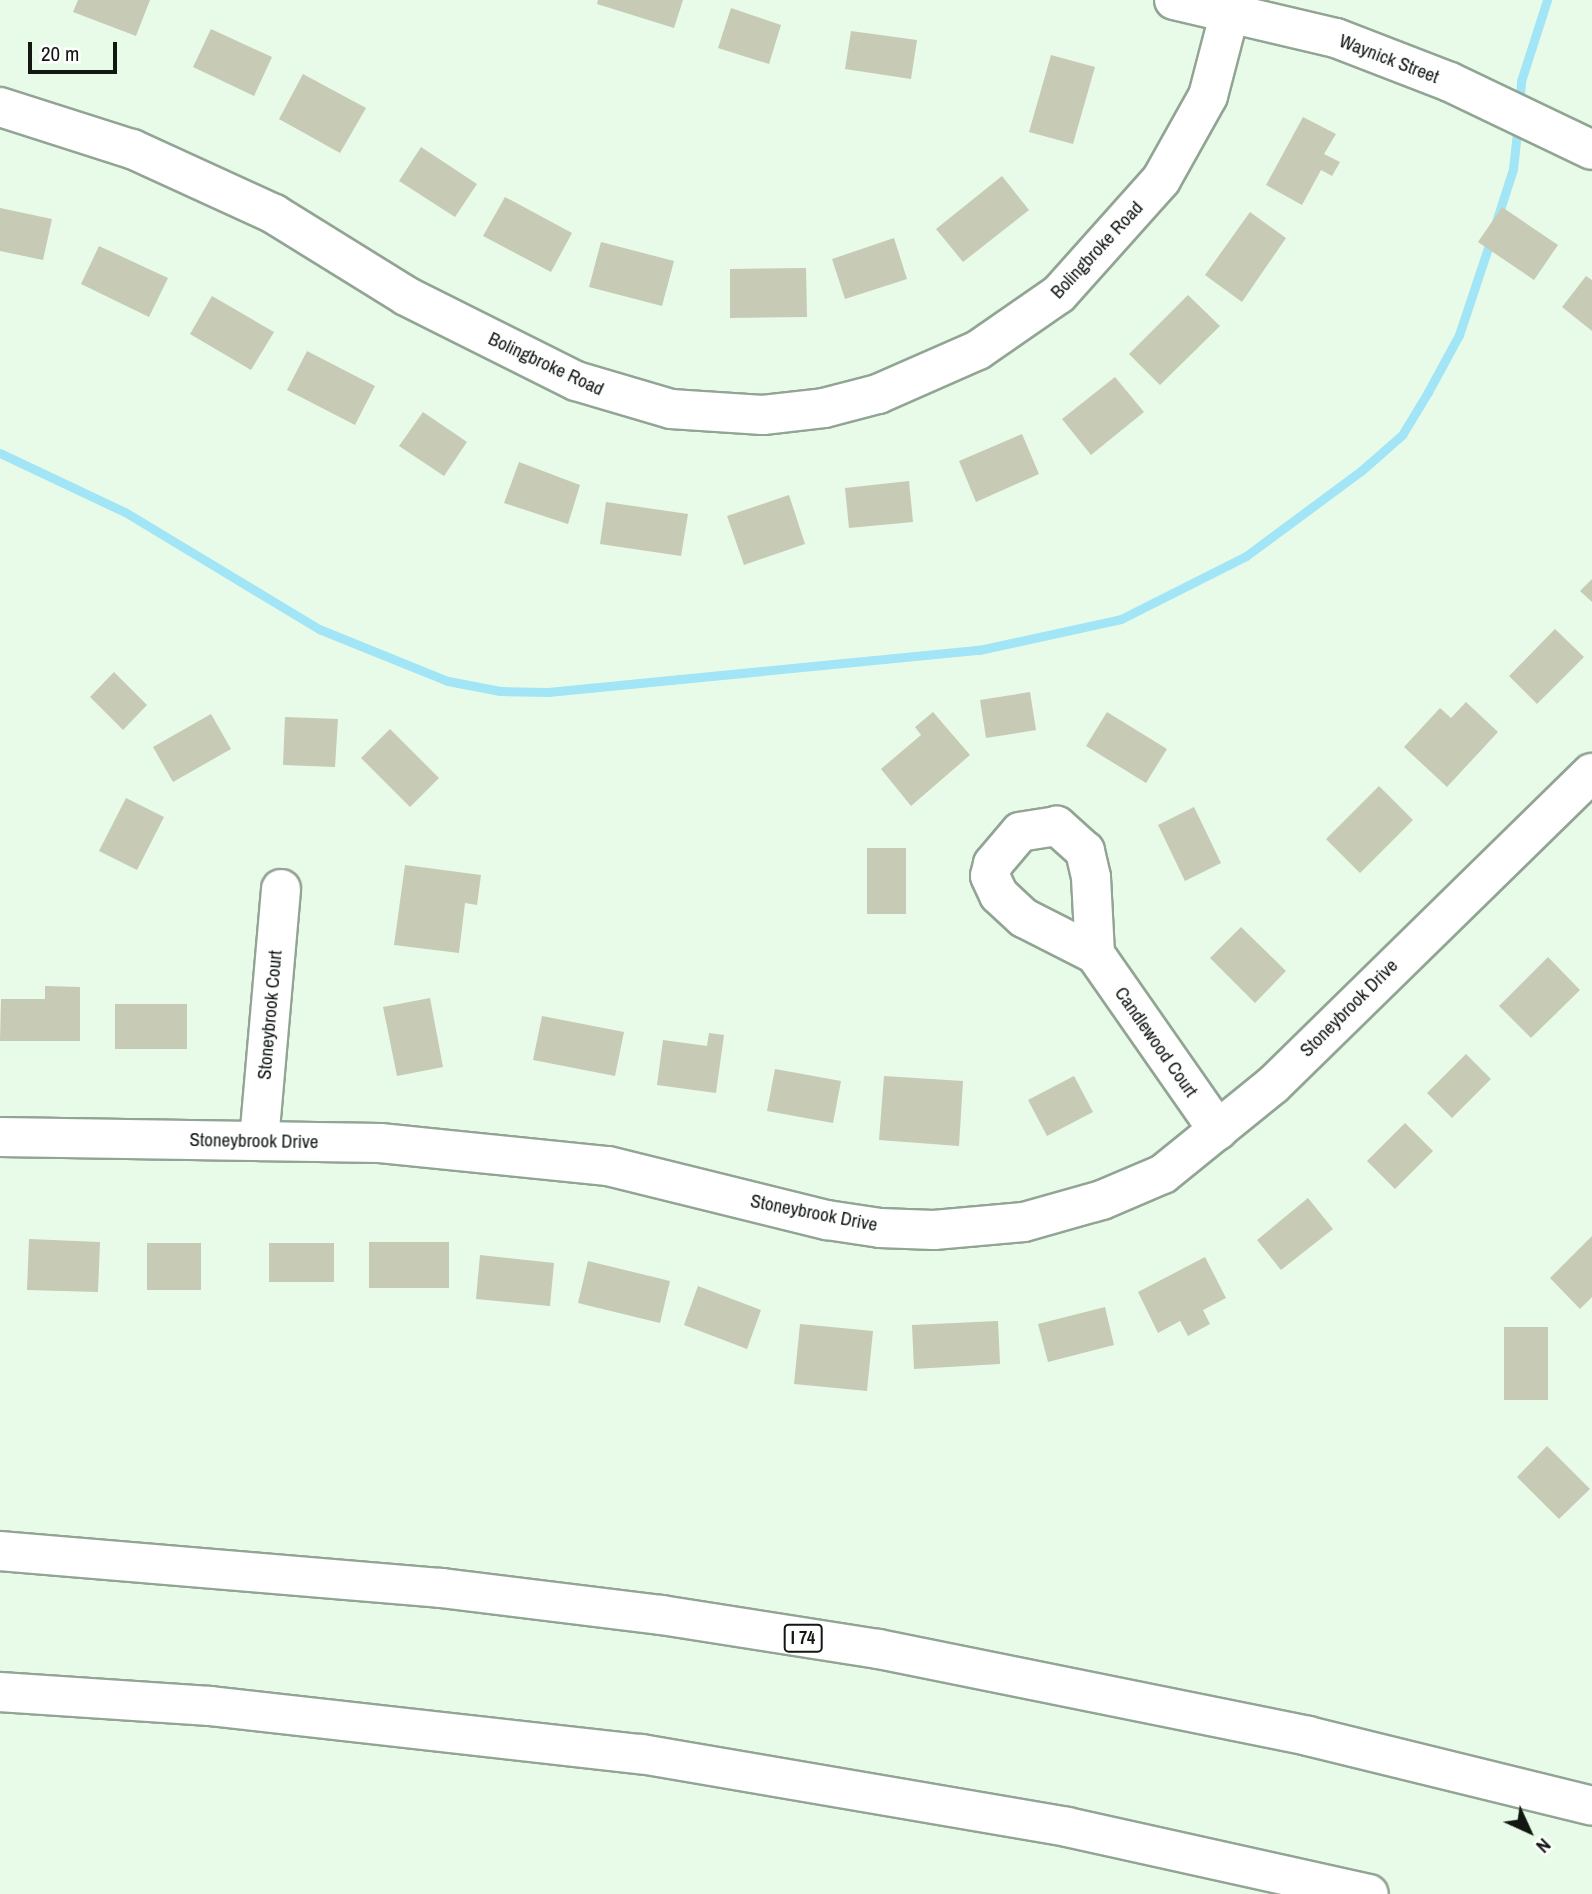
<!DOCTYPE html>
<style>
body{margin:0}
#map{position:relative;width:1592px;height:1894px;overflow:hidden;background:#e8fbe9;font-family:"Archivo Narrow",sans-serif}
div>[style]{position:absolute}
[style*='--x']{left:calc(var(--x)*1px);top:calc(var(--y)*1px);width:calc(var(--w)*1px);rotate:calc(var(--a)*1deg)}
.stream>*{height:9px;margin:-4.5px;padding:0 4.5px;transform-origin:4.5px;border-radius:4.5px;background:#a1e5f6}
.building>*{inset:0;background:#c7cab4}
.roads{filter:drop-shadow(2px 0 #92a494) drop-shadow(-2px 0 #92a494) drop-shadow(0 2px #92a494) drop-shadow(0 -2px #92a494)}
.minor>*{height:38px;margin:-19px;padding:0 19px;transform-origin:19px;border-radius:19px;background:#fff}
.highway>*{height:38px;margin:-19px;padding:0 19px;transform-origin:19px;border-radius:19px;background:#fff}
span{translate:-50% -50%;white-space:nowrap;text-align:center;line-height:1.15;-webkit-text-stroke:6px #fff;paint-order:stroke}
.shield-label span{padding:2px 5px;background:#fff;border:2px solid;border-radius:5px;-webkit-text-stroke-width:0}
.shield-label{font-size:18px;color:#111812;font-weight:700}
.street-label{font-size:19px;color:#111812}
.north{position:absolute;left:1494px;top:1796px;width:70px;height:70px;-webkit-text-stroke:5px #fff;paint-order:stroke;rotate:135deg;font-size:19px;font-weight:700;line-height:28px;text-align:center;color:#111812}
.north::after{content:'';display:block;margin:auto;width:24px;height:32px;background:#111812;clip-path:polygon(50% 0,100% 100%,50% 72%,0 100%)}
.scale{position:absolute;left:28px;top:42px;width:89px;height:32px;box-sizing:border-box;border:4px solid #111812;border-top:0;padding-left:9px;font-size:21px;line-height:24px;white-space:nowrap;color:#111812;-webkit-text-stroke:5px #fff;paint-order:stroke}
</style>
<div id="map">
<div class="stream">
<div style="--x:1519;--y:106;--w:25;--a:-85"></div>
<div style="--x:1521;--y:81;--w:85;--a:-72.2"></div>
<div style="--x:1496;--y:222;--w:56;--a:-72.2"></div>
<div style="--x:1513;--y:169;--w:46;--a:-83.8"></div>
<div style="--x:0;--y:453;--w:138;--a:25.3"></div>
<div style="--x:125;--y:512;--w:227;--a:31.1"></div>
<div style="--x:319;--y:629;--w:139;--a:22"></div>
<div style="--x:448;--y:681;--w:53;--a:10.9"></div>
<div style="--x:500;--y:691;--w:48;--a:1.2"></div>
<div style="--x:548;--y:692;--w:433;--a:-5.6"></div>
<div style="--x:979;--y:650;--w:145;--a:-12.3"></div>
<div style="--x:1121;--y:619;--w:140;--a:-26.7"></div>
<div style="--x:1246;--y:556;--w:143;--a:-36.5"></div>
<div style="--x:1361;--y:471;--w:55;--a:-41.3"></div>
<div style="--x:1402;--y:435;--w:50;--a:-58.8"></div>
<div style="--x:1428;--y:392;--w:65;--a:-61.5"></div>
<div style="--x:1459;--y:335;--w:101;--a:-71.6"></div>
</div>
<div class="building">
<div style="clip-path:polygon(78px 0,150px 0,136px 36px,73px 12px)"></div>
<div style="clip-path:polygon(598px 0,683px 0,674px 28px,597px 4px)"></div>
<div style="clip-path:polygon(731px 8px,781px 25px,769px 64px,718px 48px)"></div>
<div style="clip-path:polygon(211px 29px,272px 57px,254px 96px,193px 67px)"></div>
<div style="clip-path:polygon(851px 31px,917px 40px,911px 79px,845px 69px)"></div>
<div style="clip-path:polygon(1051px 55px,1095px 67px,1073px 144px,1029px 132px)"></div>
<div style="clip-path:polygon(303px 74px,366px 108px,340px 153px,279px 119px)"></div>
<div style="clip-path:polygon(1303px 117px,1336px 134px,1324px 154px,1340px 162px,1332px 176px,1321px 170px,1302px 205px,1266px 185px)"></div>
<div style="clip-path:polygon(421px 147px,477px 184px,455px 217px,399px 181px)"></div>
<div style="clip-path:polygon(1002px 176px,1029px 210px,963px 262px,936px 229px)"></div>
<div style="clip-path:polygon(505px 197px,572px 233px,551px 272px,483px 236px)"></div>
<div style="clip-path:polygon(1502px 207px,1558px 245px,1534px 280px,1478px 242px)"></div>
<div style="clip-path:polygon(0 208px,52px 219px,43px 260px,0 251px)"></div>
<div style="clip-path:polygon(1250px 212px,1286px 238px,1242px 302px,1205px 275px)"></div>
<div style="clip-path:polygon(894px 238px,907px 279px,845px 299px,832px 259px)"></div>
<div style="clip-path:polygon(601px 242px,674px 261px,662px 306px,589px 287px)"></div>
<div style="clip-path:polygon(99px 246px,168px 278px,149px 317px,81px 284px)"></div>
<div style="clip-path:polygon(806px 268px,807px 317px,730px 318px,730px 269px)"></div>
<div style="clip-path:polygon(1586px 276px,1592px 280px,1592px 331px,1562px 307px)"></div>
<div style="clip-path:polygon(1188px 295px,1220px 326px,1160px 385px,1129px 354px)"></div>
<div style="clip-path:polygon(212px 296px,274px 332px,251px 370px,190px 334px)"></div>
<div style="clip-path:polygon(307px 351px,375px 386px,355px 425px,287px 390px)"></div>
<div style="clip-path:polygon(1115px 377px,1144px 412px,1091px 455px,1062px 419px)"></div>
<div style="clip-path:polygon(423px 412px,467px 442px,444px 476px,399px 446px)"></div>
<div style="clip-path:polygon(1022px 434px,1039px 474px,976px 502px,959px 461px)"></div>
<div style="clip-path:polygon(519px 462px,580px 485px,568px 524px,504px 503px)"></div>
<div style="clip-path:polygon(909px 481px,913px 522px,849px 528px,845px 488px)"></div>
<div style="clip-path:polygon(789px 495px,805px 544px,744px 565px,727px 516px)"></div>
<div style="clip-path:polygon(606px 502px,688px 514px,681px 556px,600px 544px)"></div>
<div style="clip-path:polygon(1592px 579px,1592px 602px,1580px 591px)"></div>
<div style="clip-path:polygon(1555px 629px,1584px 657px,1537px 704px,1509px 676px)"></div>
<div style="clip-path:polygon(114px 672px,147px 705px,123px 730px,90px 697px)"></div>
<div style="clip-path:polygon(1030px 692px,1036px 730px,986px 738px,980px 700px)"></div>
<div style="clip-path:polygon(1466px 702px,1498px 732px,1447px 787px,1404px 747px,1440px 708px,1451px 718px)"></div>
<div style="clip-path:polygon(933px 712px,970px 755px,911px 806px,881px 769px,921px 735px,915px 727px)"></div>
<div style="clip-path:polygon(1107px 712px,1167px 749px,1146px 783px,1086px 746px)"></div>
<div style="clip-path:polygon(211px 714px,231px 749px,173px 782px,153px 747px)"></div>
<div style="clip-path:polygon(285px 717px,338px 719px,335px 767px,283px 765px)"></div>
<div style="clip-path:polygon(390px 729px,439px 778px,410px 807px,361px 758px)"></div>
<div style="clip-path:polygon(1379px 786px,1413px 820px,1360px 873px,1326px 839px)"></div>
<div style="clip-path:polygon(126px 798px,164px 817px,137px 870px,99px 851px)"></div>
<div style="clip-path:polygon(1194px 807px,1221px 863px,1185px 881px,1158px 825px)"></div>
<div style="clip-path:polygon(867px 848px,906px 848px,906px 914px,867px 914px)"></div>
<div style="clip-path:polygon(405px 865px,481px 875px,477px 905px,465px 903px,459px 953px,394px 945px)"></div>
<div style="clip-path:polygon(1241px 927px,1286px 971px,1255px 1003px,1210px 958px)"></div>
<div style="clip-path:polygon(1548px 957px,1580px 990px,1531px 1038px,1499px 1006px)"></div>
<div style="clip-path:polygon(45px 986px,80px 987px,80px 1041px,0 1041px,1px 999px,45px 999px)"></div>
<div style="clip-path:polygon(430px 998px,443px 1067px,397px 1076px,383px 1007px)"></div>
<div style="clip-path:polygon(115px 1004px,187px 1004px,187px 1049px,115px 1049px)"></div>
<div style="clip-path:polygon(542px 1016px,624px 1032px,615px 1076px,533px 1060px)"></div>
<div style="clip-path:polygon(709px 1033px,724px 1035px,716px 1093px,657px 1085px,663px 1040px,707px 1046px)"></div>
<div style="clip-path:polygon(1466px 1054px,1491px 1079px,1452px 1118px,1427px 1093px)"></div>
<div style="clip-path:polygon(775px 1069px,841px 1081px,833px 1123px,767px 1111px)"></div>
<div style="clip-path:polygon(884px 1076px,963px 1081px,959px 1146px,879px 1140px)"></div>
<div style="clip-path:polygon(1074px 1076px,1093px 1112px,1047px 1136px,1028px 1100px)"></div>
<div style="clip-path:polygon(1405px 1123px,1433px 1151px,1395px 1189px,1367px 1161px)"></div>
<div style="clip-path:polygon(1308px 1198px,1333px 1229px,1281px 1270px,1257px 1240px)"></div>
<div style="clip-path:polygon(1592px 1236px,1592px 1297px,1580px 1309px,1550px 1278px)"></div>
<div style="clip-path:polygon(29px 1239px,100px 1242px,98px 1292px,27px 1290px)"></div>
<div style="clip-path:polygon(369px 1242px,449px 1242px,449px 1288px,369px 1288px)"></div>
<div style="clip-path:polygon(147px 1243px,201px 1243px,201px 1290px,147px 1290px)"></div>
<div style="clip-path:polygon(269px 1243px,334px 1243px,334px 1282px,269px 1282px)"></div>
<div style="clip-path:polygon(480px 1255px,554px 1263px,550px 1306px,476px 1299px)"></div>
<div style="clip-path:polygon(1205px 1257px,1226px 1298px,1203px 1310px,1210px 1324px,1188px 1336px,1180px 1321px,1158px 1333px,1138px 1292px)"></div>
<div style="clip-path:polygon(588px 1261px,670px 1281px,660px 1323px,578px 1303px)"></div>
<div style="clip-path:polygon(698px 1286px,761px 1310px,747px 1349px,684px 1325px)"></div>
<div style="clip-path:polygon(1105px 1307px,1114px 1345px,1048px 1362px,1038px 1324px)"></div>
<div style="clip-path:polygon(998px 1321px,1000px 1364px,914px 1369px,912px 1325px)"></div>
<div style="clip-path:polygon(800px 1324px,873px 1331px,867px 1391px,794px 1384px)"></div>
<div style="clip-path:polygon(1504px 1327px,1548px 1327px,1548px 1400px,1504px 1400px)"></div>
<div style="clip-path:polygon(1547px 1446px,1590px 1489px,1559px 1519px,1517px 1477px)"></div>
</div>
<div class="roads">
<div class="minor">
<div style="--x:1174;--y:0;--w:166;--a:13.2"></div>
<div style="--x:1336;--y:38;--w:122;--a:21.1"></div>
<div style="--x:1450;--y:82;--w:157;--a:25.6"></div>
<div style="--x:0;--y:107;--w:139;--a:17.7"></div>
<div style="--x:132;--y:149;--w:156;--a:24.6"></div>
<div style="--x:274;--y:214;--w:155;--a:31.8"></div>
<div style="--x:406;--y:296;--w:190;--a:26.6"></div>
<div style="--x:576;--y:381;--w:99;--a:16.4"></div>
<div style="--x:671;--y:409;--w:92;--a:3.7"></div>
<div style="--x:763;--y:415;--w:61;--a:-6.5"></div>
<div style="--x:824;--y:408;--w:56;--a:-14.5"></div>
<div style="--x:878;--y:394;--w:109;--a:-23.7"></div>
<div style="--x:978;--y:350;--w:98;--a:-34.7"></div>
<div style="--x:1059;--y:294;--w:153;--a:-48.2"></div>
<div style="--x:1161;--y:180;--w:96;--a:-60.8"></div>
<div style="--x:1208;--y:96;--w:99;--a:-75.4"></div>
<div style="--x:1095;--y:954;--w:77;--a:-93"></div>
<div style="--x:1091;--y:877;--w:27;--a:-103"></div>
<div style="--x:1085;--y:851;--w:38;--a:-138"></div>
<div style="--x:1057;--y:826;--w:37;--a:171"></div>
<div style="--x:1020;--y:832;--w:42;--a:130.2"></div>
<div style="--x:993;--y:864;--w:12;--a:104"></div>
<div style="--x:990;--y:876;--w:21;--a:65"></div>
<div style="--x:999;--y:895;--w:34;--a:43"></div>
<div style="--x:1024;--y:918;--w:80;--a:26.9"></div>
<div style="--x:1095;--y:954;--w:215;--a:55.1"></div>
<div style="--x:0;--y:1137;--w:380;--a:0.9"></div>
<div style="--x:380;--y:1143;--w:229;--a:5.8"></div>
<div style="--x:608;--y:1166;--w:226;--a:13.9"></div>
<div style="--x:827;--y:1220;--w:54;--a:8.6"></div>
<div style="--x:880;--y:1228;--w:54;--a:2.1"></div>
<div style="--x:934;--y:1230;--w:90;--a:-5.1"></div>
<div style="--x:1024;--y:1222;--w:81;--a:-15.8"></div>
<div style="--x:1102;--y:1200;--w:66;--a:-23.1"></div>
<div style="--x:1163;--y:1174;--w:141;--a:-39"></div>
<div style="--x:1273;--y:1085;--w:446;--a:-44.4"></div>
<div style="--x:259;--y:1141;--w:253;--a:-85"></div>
</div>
<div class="highway">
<div style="--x:0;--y:1551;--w:443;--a:4.8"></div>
<div style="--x:441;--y:1588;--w:222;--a:7"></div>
<div style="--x:661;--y:1615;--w:220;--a:8.9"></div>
<div style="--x:878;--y:1649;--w:439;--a:11.4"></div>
<div style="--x:1308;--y:1736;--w:292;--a:13.8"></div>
<div style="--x:0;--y:1692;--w:210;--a:3.8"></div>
<div style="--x:210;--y:1706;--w:434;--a:6.4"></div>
<div style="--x:641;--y:1754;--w:432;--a:9.7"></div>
<div style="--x:1067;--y:1827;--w:309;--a:12.5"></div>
</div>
</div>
<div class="shield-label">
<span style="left:803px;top:1638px">I 74</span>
</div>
<div class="street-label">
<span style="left:1389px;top:59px;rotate:21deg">Waynick Street</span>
<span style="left:1097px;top:250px;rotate:-47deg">Bolingbroke Road</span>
<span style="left:546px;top:364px;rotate:25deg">Bolingbroke Road</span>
<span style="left:1349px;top:1008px;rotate:-45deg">Stoneybrook Drive</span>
<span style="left:270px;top:1015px;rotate:-85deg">Stoneybrook Court</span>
<span style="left:1156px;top:1042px;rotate:55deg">Candlewood Court</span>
<span style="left:254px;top:1141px;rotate:1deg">Stoneybrook Drive</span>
<span style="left:814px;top:1213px;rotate:11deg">Stoneybrook Drive</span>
</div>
<div class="north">N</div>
<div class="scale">20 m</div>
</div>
